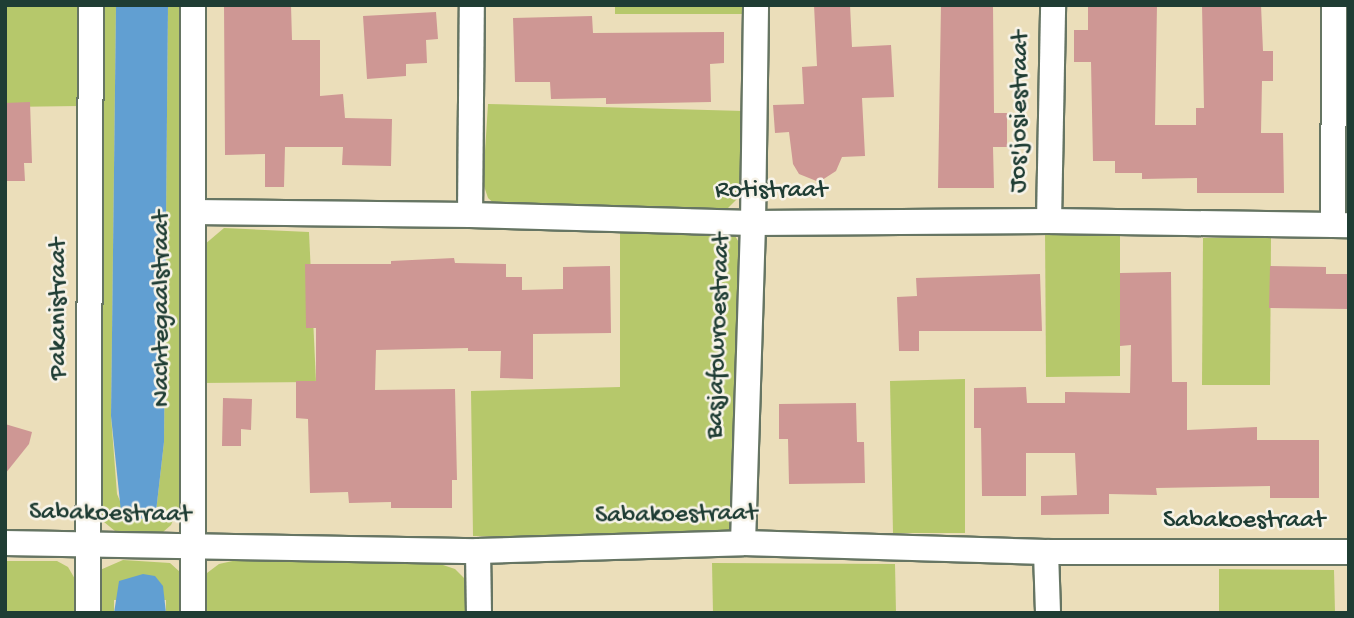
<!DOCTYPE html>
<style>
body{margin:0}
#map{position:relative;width:1354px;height:618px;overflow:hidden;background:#ebdeba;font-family:"Gochi Hand",sans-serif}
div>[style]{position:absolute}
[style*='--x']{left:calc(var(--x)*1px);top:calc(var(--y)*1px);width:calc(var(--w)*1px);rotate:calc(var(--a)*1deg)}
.green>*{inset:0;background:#b6c86b}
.water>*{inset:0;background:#619fd2}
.building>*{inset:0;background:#ce9794}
.roads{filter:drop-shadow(2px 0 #667563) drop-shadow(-2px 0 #667563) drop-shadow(0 2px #667563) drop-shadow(0 -2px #667563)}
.street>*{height:24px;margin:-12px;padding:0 12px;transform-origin:12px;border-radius:12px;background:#fff}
span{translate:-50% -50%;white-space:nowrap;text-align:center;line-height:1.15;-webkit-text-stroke:5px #f7f3e8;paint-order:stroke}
.street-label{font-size:26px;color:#1f3d34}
.frame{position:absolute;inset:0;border:7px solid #1f3d34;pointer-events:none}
</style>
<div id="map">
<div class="green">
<div style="clip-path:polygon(5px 5px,80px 5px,79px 106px,5px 107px)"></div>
<div style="clip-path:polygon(98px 5px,116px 5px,111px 416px,117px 494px,127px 518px,147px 519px,156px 512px,164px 442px,168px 5px,185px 5px,181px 504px,171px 525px,163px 532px,148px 535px,128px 536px,115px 531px,104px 522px,97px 506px)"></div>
<div style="clip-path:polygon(615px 5px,745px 5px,745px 14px,615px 14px)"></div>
<div style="clip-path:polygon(488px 104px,744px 111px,744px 183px,738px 198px,721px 215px,498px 207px,488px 198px,483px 183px)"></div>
<div style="clip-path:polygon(1045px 226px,1120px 226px,1120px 376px,1046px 377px)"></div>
<div style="clip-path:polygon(224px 228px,309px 232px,316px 382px,201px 383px,204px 245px)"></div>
<div style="clip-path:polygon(620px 230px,728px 234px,735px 236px,742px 247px,738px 520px,729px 532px,704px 541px,473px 536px,471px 391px,620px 387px)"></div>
<div style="clip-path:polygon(1203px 238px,1271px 238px,1270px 385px,1202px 385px)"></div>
<div style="clip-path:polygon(965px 379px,965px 533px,893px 533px,890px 381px)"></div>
<div style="clip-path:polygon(123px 560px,170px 563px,180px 572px,187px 587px,187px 613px,166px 613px,166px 600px,114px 600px,114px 613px,95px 613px,100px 570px)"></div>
<div style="clip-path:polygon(237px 560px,440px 564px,455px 569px,467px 581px,470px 613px,203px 613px,203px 586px,207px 573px,219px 564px)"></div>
<div style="clip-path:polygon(5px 561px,57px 561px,68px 567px,75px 579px,76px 613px,5px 613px)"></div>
<div style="clip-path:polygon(712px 563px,895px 564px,896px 613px,713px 613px)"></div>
<div style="clip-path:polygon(1219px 569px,1334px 570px,1335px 613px,1219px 613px)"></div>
</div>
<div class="water">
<div style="clip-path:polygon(116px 5px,168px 5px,164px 442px,156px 512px,147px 519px,127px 518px,121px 512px,111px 416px)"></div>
<div style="clip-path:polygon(143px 574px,155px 576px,163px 586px,166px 613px,114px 613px,119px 581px)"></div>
</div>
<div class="building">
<div style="clip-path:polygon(224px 5px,291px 5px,292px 40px,320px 40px,320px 96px,343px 94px,345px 118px,392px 119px,391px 166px,342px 165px,343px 147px,285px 147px,284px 187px,265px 187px,265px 154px,225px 155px)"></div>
<div style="clip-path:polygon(814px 5px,850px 5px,852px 47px,891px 45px,894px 97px,862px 98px,865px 156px,842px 157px,836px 171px,819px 182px,799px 174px,793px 164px,789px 132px,775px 133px,773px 105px,804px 104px,802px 67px,817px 66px)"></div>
<div style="clip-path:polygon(941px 5px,993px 5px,994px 113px,1007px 113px,1007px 147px,993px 147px,994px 188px,938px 188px)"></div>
<div style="clip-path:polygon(1088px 5px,1157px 5px,1155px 125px,1196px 125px,1196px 108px,1204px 108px,1202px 5px,1261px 5px,1263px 51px,1273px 51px,1273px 81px,1262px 81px,1261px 133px,1283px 133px,1284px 193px,1197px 193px,1197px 178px,1142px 179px,1142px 173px,1115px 173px,1115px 161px,1093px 161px,1091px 62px,1074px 62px,1074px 30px,1088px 30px)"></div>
<div style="clip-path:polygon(436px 12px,438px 39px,426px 40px,427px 63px,406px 64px,406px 76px,367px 79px,363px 16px)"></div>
<div style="clip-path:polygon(592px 16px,593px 33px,724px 32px,724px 63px,710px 64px,711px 102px,606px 104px,606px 98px,551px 99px,550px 82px,515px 82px,513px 18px)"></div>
<div style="clip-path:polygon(30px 102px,32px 163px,24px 163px,25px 181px,5px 181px,5px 103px)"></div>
<div style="clip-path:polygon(454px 258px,455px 263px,506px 264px,506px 277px,522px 277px,522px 290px,563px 289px,563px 267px,610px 266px,611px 333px,533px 334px,533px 379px,500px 378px,501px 351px,468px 351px,468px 348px,376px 350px,375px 390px,455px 389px,457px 480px,452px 480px,452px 508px,391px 508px,391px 502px,349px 503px,348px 492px,310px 493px,308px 419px,296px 418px,296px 381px,316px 381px,316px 328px,306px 328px,305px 264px,391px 264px,391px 261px)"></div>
<div style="clip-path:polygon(1270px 266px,1326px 267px,1326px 274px,1349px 274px,1349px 309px,1269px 308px)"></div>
<div style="clip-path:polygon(1171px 272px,1172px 382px,1187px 382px,1187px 430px,1257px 427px,1257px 440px,1319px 440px,1319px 498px,1270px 498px,1270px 486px,1156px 488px,1157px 495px,1109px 494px,1109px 514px,1041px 515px,1041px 496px,1077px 495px,1075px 453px,1026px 453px,1026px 496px,982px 496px,981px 428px,974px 428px,974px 388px,1026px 387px,1027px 403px,1065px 403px,1065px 392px,1130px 393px,1131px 345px,1120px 346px,1120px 273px)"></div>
<div style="clip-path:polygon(1040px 274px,1042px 331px,919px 331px,919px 351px,899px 351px,897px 297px,917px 296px,916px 278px)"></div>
<div style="clip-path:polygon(223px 398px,252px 399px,251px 430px,241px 429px,241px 446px,222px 446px)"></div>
<div style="clip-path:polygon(856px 403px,857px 442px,864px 442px,865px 483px,789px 484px,788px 439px,779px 439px,779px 404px)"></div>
<div style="clip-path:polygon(5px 424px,32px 432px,29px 444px,5px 474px)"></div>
</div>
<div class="roads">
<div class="street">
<div style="--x:193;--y:212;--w:277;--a:0.6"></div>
<div style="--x:470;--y:215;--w:283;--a:1.6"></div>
<div style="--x:753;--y:223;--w:296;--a:-0.4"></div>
<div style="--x:1049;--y:221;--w:300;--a:0.8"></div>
<div style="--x:470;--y:215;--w:210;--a:-89.5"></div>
<div style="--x:1049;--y:221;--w:216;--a:-88.9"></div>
<div style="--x:1333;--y:225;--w:220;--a:-89.7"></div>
<div style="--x:5;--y:543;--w:473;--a:1"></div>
<div style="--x:478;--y:551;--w:265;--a:-1.7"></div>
<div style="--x:743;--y:543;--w:303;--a:1.7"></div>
<div style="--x:1046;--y:552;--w:303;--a:0"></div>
<div style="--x:743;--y:543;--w:320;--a:-88.2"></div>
<div style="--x:753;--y:223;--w:218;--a:-89.2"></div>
<div style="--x:478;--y:551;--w:62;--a:89.1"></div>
<div style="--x:1046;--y:552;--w:61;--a:88.1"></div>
<div style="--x:88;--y:613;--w:608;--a:-89.72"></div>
<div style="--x:193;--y:613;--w:608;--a:-90"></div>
</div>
</div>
<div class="street-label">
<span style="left:1021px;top:112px;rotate:-89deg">Jos'josiestraat</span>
<span style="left:771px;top:192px">Rotistraat</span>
<span style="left:60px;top:309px;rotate:-90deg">Pakanistraat</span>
<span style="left:163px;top:309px;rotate:-90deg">Nachtegaalstraat</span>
<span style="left:720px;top:336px;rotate:-88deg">Basjafowroestraat</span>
<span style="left:110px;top:515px;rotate:1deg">Sabakoestraat</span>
<span style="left:676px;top:516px;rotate:-1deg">Sabakoestraat</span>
<span style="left:1244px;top:522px">Sabakoestraat</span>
</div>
<div class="frame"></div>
</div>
